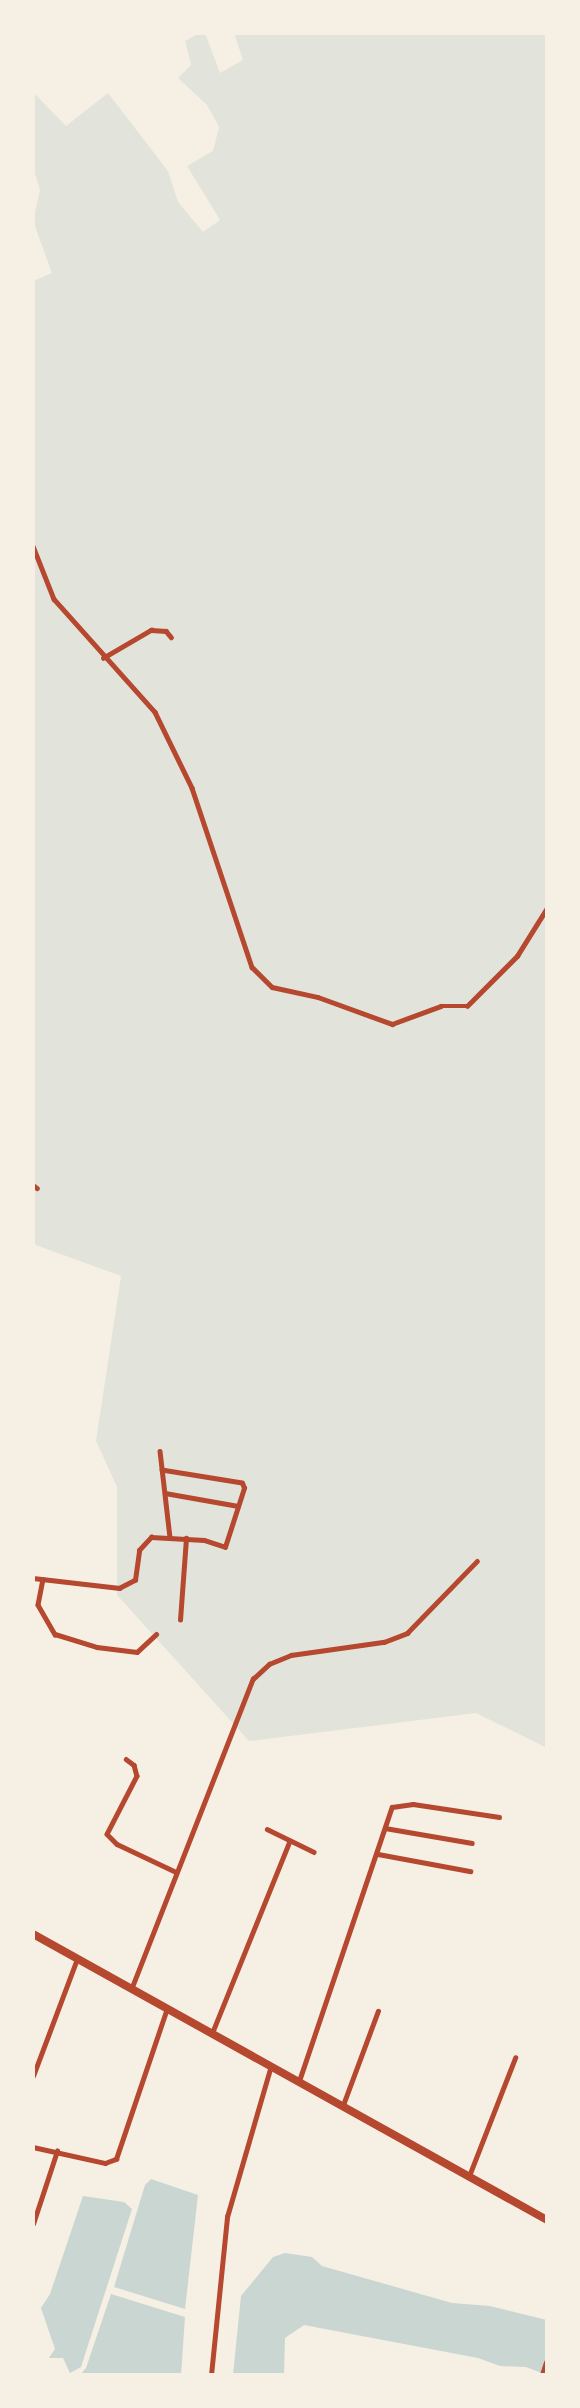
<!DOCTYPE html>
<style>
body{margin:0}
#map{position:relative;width:580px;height:2408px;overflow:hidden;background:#f6efe4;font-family:Quicksand,sans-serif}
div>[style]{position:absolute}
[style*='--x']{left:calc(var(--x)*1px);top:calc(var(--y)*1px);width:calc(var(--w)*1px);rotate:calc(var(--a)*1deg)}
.green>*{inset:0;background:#e2e4dc}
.water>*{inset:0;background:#c9d6d2}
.minor>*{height:4.5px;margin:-2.25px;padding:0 2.25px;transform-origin:2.25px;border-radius:2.25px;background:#b5482f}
.tertiary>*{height:6px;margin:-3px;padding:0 3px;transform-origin:3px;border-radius:3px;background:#b5482f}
.trunk>*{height:8px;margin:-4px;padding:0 4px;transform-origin:4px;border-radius:4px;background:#b5482f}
span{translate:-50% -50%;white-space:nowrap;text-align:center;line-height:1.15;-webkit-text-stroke:5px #f6efe4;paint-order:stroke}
.frame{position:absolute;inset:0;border:35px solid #f6efe4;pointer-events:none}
</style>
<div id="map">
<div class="green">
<div style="clip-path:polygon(199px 33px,205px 33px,220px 73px,243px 60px,234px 33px,547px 33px,547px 1748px,476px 1713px,249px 1741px,117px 1595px,117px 1487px,96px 1441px,121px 1276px,33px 1244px,33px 281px,52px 273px,33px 221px,40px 190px,33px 167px,33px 92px,66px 126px,108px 93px,168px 171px,178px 202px,203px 232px,220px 220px,187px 166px,213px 151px,219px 127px,207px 105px,178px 78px,191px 65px,185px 41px)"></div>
</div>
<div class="water">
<div style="clip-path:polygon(151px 2179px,198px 2195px,185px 2309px,114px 2287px,145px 2185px)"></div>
<div style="clip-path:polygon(83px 2196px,124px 2202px,132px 2209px,81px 2367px,70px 2373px,63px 2358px,49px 2358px,55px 2349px,41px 2308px,50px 2294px)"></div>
<div style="clip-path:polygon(285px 2253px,312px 2257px,322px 2266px,452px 2303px,490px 2306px,547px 2320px,547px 2375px,526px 2367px,500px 2366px,478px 2358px,304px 2325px,285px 2338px,284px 2375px,233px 2375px,241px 2296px,273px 2257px)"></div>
<div style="clip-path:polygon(111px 2294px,185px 2317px,181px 2375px,80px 2375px,86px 2368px)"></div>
</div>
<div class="minor">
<div style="--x:33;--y:546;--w:57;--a:68.4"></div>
<div style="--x:54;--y:599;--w:152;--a:48.2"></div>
<div style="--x:155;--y:712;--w:85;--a:64"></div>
<div style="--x:192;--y:788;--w:189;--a:71.5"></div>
<div style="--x:252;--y:967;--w:28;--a:45"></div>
<div style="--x:272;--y:987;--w:47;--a:12.3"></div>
<div style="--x:318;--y:997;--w:79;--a:20"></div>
<div style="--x:392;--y:1024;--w:52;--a:-20.2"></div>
<div style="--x:441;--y:1006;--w:26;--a:0"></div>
<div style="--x:467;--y:1006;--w:71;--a:-45"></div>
<div style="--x:517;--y:956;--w:57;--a:-58"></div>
<div style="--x:103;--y:658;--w:56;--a:-30.3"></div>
<div style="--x:151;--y:630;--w:15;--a:4"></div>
<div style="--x:166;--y:631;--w:8;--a:50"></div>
<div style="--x:33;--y:1185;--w:5;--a:37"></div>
<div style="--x:160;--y:1451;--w:87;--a:83.4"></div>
<div style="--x:165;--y:1493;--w:74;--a:10.1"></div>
<div style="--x:33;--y:1578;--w:87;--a:6.6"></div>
<div style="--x:119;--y:1588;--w:18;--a:-27"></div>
<div style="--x:135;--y:1580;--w:30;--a:-82"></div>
<div style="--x:139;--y:1550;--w:18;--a:-47"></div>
<div style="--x:151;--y:1537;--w:53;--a:3.2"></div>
<div style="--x:204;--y:1540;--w:22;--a:18"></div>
<div style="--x:225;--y:1547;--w:62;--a:-72.1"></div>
<div style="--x:244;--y:1488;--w:5;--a:-112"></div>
<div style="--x:242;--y:1483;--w:81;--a:-170.8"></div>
<div style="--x:43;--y:1579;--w:26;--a:101"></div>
<div style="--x:38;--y:1605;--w:34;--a:60"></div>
<div style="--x:55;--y:1634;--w:44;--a:17.2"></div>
<div style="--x:97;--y:1647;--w:40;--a:7.1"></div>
<div style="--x:137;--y:1652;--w:26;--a:-43"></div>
<div style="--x:180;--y:1620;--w:82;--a:-85.8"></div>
<div style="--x:126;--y:1759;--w:10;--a:37"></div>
<div style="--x:134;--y:1765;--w:11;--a:75"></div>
<div style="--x:137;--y:1776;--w:65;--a:117.3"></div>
<div style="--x:107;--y:1834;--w:14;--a:45"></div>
<div style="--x:117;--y:1844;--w:65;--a:25.4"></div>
<div style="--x:385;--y:1828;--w:88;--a:9.8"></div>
<div style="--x:267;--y:1829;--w:52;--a:26.1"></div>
<div style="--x:378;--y:1854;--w:94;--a:10.5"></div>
<div style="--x:132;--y:1987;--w:331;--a:-68.6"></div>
<div style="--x:253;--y:1679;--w:22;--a:-43"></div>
<div style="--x:269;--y:1664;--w:24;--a:-22"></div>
<div style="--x:291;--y:1655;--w:94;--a:-8"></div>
<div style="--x:384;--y:1642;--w:25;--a:-21"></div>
<div style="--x:407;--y:1633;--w:100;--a:-45.8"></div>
<div style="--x:212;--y:2033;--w:206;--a:-68"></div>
<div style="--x:33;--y:2076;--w:125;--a:-69.4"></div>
<div style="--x:299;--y:2081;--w:289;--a:-71.3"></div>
<div style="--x:392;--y:1807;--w:21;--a:-8"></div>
<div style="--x:413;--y:1804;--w:87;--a:8.6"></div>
<div style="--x:343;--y:2105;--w:100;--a:-69.6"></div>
<div style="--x:33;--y:2147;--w:74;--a:12.5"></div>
<div style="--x:105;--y:2163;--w:12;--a:-20"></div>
<div style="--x:116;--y:2159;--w:159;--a:-71.3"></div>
<div style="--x:469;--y:2176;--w:127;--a:-68.7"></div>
<div style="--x:33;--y:2224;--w:77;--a:-71.8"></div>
<div style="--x:211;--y:2375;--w:159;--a:-84.2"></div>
<div style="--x:227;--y:2217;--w:157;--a:-73.8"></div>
</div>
<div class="tertiary">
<div style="--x:543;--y:2375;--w:13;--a:-72"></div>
</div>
<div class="trunk">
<div style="--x:33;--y:1934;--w:588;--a:29.09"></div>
</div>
<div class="frame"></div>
</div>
